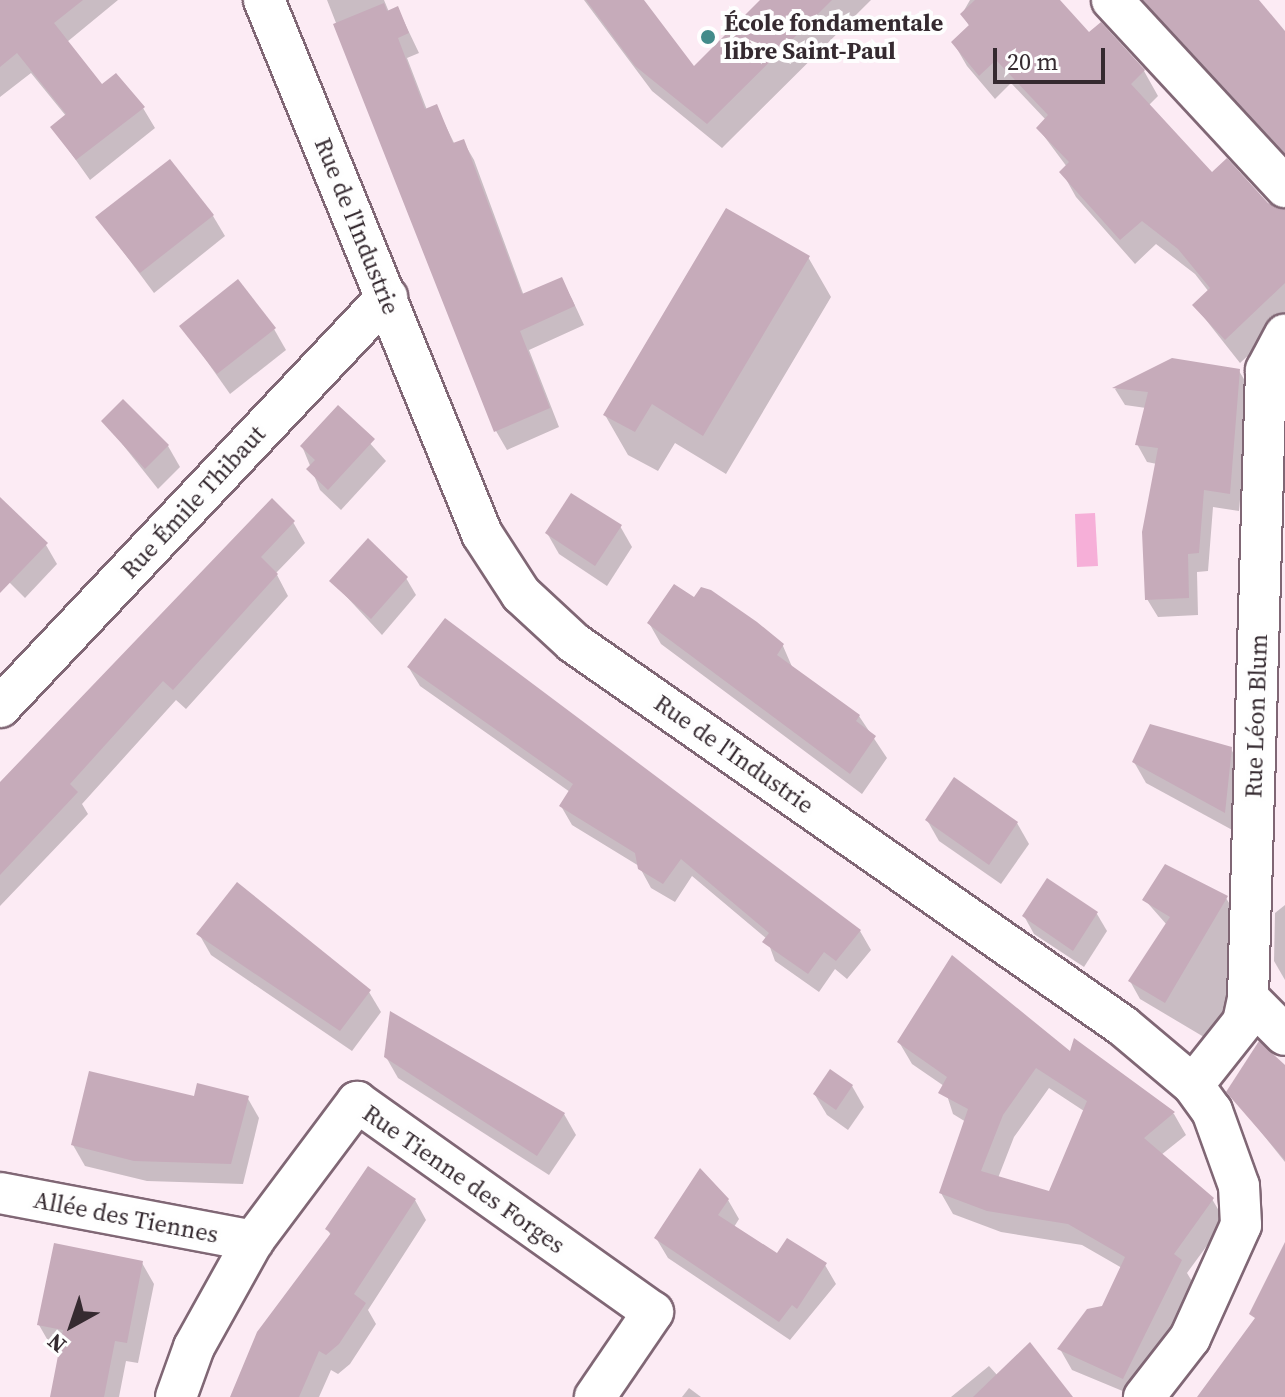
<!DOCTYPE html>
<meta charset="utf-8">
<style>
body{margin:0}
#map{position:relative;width:1285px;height:1397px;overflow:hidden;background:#fcebf4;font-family:"Source Serif 4",serif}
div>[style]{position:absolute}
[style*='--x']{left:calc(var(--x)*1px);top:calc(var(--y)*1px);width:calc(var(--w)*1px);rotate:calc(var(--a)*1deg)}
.water>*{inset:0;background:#f6afd8}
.shadow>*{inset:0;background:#0003}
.building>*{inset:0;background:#c6abba}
.roads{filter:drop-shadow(2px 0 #806775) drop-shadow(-2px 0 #806775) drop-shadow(0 2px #806775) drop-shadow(0 -2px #806775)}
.street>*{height:40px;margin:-20px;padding:0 20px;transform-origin:20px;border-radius:20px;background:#fff}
.dots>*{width:22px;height:22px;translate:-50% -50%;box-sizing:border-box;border:4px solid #fefefe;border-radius:50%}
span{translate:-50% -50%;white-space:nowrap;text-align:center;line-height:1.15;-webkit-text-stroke:8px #fefefe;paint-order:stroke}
.poi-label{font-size:24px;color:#352a30;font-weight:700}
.left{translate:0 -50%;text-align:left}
.street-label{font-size:24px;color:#352a30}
.north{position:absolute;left:32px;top:1285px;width:80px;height:80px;-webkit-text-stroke:6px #fefefe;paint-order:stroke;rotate:220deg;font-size:22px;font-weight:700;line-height:32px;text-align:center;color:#352a30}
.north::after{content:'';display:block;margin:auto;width:28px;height:36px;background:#352a30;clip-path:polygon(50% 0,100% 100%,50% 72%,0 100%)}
.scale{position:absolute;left:993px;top:48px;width:112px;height:36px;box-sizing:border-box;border:4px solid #352a30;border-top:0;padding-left:10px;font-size:24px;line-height:28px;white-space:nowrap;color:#352a30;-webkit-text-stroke:6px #fefefe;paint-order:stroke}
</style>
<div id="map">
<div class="water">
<div style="clip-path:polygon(1095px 513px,1098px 566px,1077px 567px,1075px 514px)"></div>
</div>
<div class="shadow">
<div style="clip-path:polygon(0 0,118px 0,67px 42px,102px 87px,143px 108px,155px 128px,90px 180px,53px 128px,66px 116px,31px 73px,0 97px)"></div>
<div style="clip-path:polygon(327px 0,384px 0,389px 12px,398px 9px,419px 53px,407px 58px,427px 110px,436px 106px,455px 145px,463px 141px,474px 160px,524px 296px,561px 280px,572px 299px,584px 325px,529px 350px,559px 427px,507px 450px,496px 431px)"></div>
<div style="clip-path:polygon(584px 0,641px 0,694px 69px,763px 0,871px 0,722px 148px,652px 91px)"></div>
<div style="clip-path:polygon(970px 0,1057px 0,1089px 35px,1101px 25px,1144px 71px,1158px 96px,1148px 106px,1212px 175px,1285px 232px,1285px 321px,1240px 363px,1195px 306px,1209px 292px,1195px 274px,1156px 244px,1135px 264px,1076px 197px,1062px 172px,1067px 167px,1038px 128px,1046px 120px,1011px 83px,995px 99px,967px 66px,953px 42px,970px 27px,962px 14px)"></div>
<div style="clip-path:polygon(1133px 0,1256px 0,1285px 38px,1285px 165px)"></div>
<div style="clip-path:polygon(213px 216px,225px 236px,154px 293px,98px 218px)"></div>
<div style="clip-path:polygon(808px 257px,831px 297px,726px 474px,675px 443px,658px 471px,628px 455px,605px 415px)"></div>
<div style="clip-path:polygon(182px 326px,274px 329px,286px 350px,230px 394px)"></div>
<div style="clip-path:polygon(1173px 360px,1239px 371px,1250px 389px,1239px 511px,1213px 507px,1208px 571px,1197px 572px,1198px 615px,1158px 617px,1147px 599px,1157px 464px,1147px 462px,1137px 444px,1146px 408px,1125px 405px,1115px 389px)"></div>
<div style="clip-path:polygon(338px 408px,386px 461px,341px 510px,320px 490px,302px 446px)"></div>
<div style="clip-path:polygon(104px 421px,168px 446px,180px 467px,158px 489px)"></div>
<div style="clip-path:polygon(293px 522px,305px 543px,276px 573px,288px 596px,186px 709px,176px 700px,82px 804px,88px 814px,0 906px,0 783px)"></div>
<div style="clip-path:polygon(0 526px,46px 545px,57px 564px,25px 598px,0 573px)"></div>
<div style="clip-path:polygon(620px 526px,632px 547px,607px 586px,559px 554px,547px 533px)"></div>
<div style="clip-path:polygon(406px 578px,416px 595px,382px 635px,332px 581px)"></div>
<div style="clip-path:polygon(649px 623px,783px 646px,793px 669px,859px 716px,887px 758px,862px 794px,661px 644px)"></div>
<div style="clip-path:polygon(409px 668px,860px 931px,871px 950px,847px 979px,835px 969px,819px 992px,775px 961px,767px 939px,692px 876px,675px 902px,651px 888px,639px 866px,572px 825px,561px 806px,570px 792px,420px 686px)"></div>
<div style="clip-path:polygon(1231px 749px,1243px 770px,1236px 832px,1146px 783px,1134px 762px)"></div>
<div style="clip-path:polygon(927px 820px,1017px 823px,1029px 844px,1001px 884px,939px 841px)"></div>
<div style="clip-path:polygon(237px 884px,369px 992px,381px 1012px,352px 1051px,211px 955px,199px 934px)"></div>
<div style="clip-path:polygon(1226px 898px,1237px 916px,1234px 1008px,1214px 1043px,1140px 999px,1130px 981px,1167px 925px,1145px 900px)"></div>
<div style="clip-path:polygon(1285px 905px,1285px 980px,1274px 961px,1275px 913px)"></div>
<div style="clip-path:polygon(1097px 914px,1107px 931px,1084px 967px,1034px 934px,1024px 916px)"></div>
<div style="clip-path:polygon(evenodd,1075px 1041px,1174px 1114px,1186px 1135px,1161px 1155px,1212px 1199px,1225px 1221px,1187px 1273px,1193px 1283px,1137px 1397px,1072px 1370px,1060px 1349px,1103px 1308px,1122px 1268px,1082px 1245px,1001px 1232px,953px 1214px,941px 1193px,966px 1122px,953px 1114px,944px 1086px,912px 1064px,899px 1042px,1071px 1055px,1075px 1041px,1049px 1088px,1084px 1111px,1050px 1193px,998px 1178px,1014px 1137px,1049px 1088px)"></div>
<div style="clip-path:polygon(386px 1057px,564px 1114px,576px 1135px,549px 1175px,398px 1078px)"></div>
<div style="clip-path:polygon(1285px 1072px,1285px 1162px,1229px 1092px)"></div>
<div style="clip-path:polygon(852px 1086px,864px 1107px,848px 1130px,827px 1115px,815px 1095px)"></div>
<div style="clip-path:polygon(247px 1097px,259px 1118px,243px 1184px,147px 1181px,85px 1166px,73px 1145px,195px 1098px)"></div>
<div style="clip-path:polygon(415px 1200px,426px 1220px,368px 1310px,376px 1324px,350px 1364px,338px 1374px,331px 1370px,319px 1397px,232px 1397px,332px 1237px,327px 1229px)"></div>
<div style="clip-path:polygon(728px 1200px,739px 1219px,734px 1227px,778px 1256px,825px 1265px,836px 1284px,790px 1340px,668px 1258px,656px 1238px)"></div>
<div style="clip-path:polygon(142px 1263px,154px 1284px,138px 1363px,126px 1361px,119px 1397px,51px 1397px,61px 1348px,51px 1346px,39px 1325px)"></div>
<div style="clip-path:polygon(1030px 1345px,1071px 1397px,951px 1397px,989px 1366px,998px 1376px)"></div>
<div style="clip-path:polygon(689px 1388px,701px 1397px,682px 1397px)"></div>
</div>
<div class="building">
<div style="clip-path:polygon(0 0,83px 0,54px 23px,102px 84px,116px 73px,145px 107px,76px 160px,50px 127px,66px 114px,17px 53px,0 67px)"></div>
<div style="clip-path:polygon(586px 0,644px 0,694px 66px,760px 0,832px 0,707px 124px,635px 66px)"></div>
<div style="clip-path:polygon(975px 0,1060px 0,1089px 32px,1101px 22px,1145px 70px,1131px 84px,1212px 172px,1227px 158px,1268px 203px,1285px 209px,1285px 283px,1225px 340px,1192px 305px,1210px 288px,1178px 249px,1142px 221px,1120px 240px,1059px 172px,1069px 162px,1036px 128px,1048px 115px,996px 60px,979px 76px,951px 42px,969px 25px,960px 14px)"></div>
<div style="clip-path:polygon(1143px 0,1259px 0,1285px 31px,1285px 153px)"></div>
<div style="clip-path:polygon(384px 3px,387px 11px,398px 6px,409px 33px,398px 38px,425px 109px,437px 104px,453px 143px,464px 139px,522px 294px,562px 277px,575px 306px,520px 331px,550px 408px,494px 432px,333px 24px)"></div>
<div style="clip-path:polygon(170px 159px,214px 215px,140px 273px,95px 217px)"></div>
<div style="clip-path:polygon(726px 208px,810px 256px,703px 436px,652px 404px,635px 432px,603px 415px)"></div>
<div style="clip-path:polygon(238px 279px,276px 328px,217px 374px,179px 326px)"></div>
<div style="clip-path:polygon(1172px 358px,1240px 369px,1230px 494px,1204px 490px,1199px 553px,1188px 554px,1189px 598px,1145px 600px,1142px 532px,1158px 448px,1135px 445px,1148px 392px,1112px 388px)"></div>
<div style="clip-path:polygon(123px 399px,169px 445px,145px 469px,101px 421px)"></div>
<div style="clip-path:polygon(338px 405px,375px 439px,328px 490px,306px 469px,315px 460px,300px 446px)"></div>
<div style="clip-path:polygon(571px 493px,622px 525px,595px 566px,545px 533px)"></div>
<div style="clip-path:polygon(0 497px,48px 543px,0 593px)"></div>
<div style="clip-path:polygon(272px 498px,295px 521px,261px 557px,278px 574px,173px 690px,163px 681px,70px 784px,78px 792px,0 875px,0 782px)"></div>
<div style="clip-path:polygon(368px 538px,408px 577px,371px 619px,329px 581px)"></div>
<div style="clip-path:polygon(674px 584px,694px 597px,701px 587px,711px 590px,757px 622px,784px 644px,777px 655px,860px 715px,856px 721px,876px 736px,850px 774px,647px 623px)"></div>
<div style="clip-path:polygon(445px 618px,861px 930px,836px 961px,824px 952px,808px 974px,762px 942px,769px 933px,681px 859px,663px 884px,638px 869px,635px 853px,559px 806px,573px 784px,407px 667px)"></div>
<div style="clip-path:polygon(1150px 724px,1232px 747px,1225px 813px,1132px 762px)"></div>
<div style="clip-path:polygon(954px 777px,1018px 822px,989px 865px,925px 820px)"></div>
<div style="clip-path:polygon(1165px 864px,1228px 896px,1165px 1003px,1128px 981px,1170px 917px,1142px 900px)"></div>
<div style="clip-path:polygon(1047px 878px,1098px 912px,1073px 951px,1022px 916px)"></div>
<div style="clip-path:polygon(237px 882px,371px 990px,340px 1031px,196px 934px)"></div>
<div style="clip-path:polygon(evenodd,952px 955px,1070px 1051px,1074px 1038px,1175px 1112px,1144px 1138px,1214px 1198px,1174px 1254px,1182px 1260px,1123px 1379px,1057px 1349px,1087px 1309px,1102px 1306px,1125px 1257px,1068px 1224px,987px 1211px,939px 1193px,968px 1109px,938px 1093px,947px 1077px,897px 1042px,952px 955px,1036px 1068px,1087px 1101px,1049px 1191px,981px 1171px,1003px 1115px,1036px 1068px)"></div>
<div style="clip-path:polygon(390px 1011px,565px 1113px,537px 1156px,384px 1057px)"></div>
<div style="clip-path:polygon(1259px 1041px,1285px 1065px,1285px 1160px,1226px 1092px)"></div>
<div style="clip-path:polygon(830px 1069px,853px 1085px,836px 1110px,813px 1094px)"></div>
<div style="clip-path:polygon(89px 1071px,194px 1096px,197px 1083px,249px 1096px,231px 1164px,134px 1161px,71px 1145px)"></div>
<div style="clip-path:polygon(368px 1166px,416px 1199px,354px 1294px,366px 1303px,339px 1344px,326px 1355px,319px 1351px,299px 1397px,230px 1397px,257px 1332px,331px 1233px,325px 1229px)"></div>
<div style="clip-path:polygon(700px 1168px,729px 1199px,718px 1215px,777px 1253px,787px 1238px,827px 1263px,797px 1309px,792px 1305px,779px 1322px,654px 1238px)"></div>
<div style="clip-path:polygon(1285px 1242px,1285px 1397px,1197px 1397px,1255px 1318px,1249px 1314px)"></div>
<div style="clip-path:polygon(54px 1243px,143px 1261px,127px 1343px,115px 1341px,104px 1397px,50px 1397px,63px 1330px,37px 1325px)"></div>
<div style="clip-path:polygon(1030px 1342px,1073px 1397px,973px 1397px)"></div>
</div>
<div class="roads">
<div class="street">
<div style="--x:264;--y:0;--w:577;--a:67.79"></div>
<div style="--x:482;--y:534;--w:72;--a:57"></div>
<div style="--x:521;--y:594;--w:72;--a:42.8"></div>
<div style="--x:574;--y:643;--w:669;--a:34.9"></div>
<div style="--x:1123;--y:1026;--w:92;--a:40.1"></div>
<div style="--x:1193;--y:1085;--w:32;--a:54"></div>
<div style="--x:1212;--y:1111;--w:80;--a:70.2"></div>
<div style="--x:1239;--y:1186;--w:39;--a:87"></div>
<div style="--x:1241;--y:1225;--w:124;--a:114.3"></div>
<div style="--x:1190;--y:1338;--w:75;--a:127.9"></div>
<div style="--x:1112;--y:0;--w:255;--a:47.2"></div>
<div style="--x:0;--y:707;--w:564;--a:-46.65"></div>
<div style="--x:1248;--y:998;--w:52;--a:45"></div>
<div style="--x:1193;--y:1085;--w:80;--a:-51.6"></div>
<div style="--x:1243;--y:1022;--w:25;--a:-78"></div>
<div style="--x:1248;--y:998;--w:628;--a:-88.36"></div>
<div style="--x:1266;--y:370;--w:40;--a:-62"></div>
<div style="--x:0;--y:1193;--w:258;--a:10.7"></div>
<div style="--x:176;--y:1397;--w:53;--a:-70.2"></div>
<div style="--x:194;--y:1347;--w:121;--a:-60.9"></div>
<div style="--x:253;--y:1241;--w:174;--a:-53.2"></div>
<div style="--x:357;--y:1102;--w:363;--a:35.4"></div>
<div style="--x:653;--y:1312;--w:103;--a:124.3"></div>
</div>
</div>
<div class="dots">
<div style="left:708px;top:37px;background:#438b8a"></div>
</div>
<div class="poi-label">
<span class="left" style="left:724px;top:37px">École fondamentale<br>libre Saint-Paul</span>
</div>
<div class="street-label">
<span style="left:357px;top:226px;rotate:68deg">Rue de l'Industrie</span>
<span style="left:193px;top:502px;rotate:-47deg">Rue Émile Thibaut</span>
<span style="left:1256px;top:716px;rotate:-88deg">Rue Léon Blum</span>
<span style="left:734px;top:754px;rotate:35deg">Rue de l'Industrie</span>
<span style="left:464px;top:1179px;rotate:35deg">Rue Tienne des Forges</span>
<span style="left:126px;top:1217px;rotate:11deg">Allée des Tiennes</span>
</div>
<div class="north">N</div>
<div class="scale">20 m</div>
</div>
